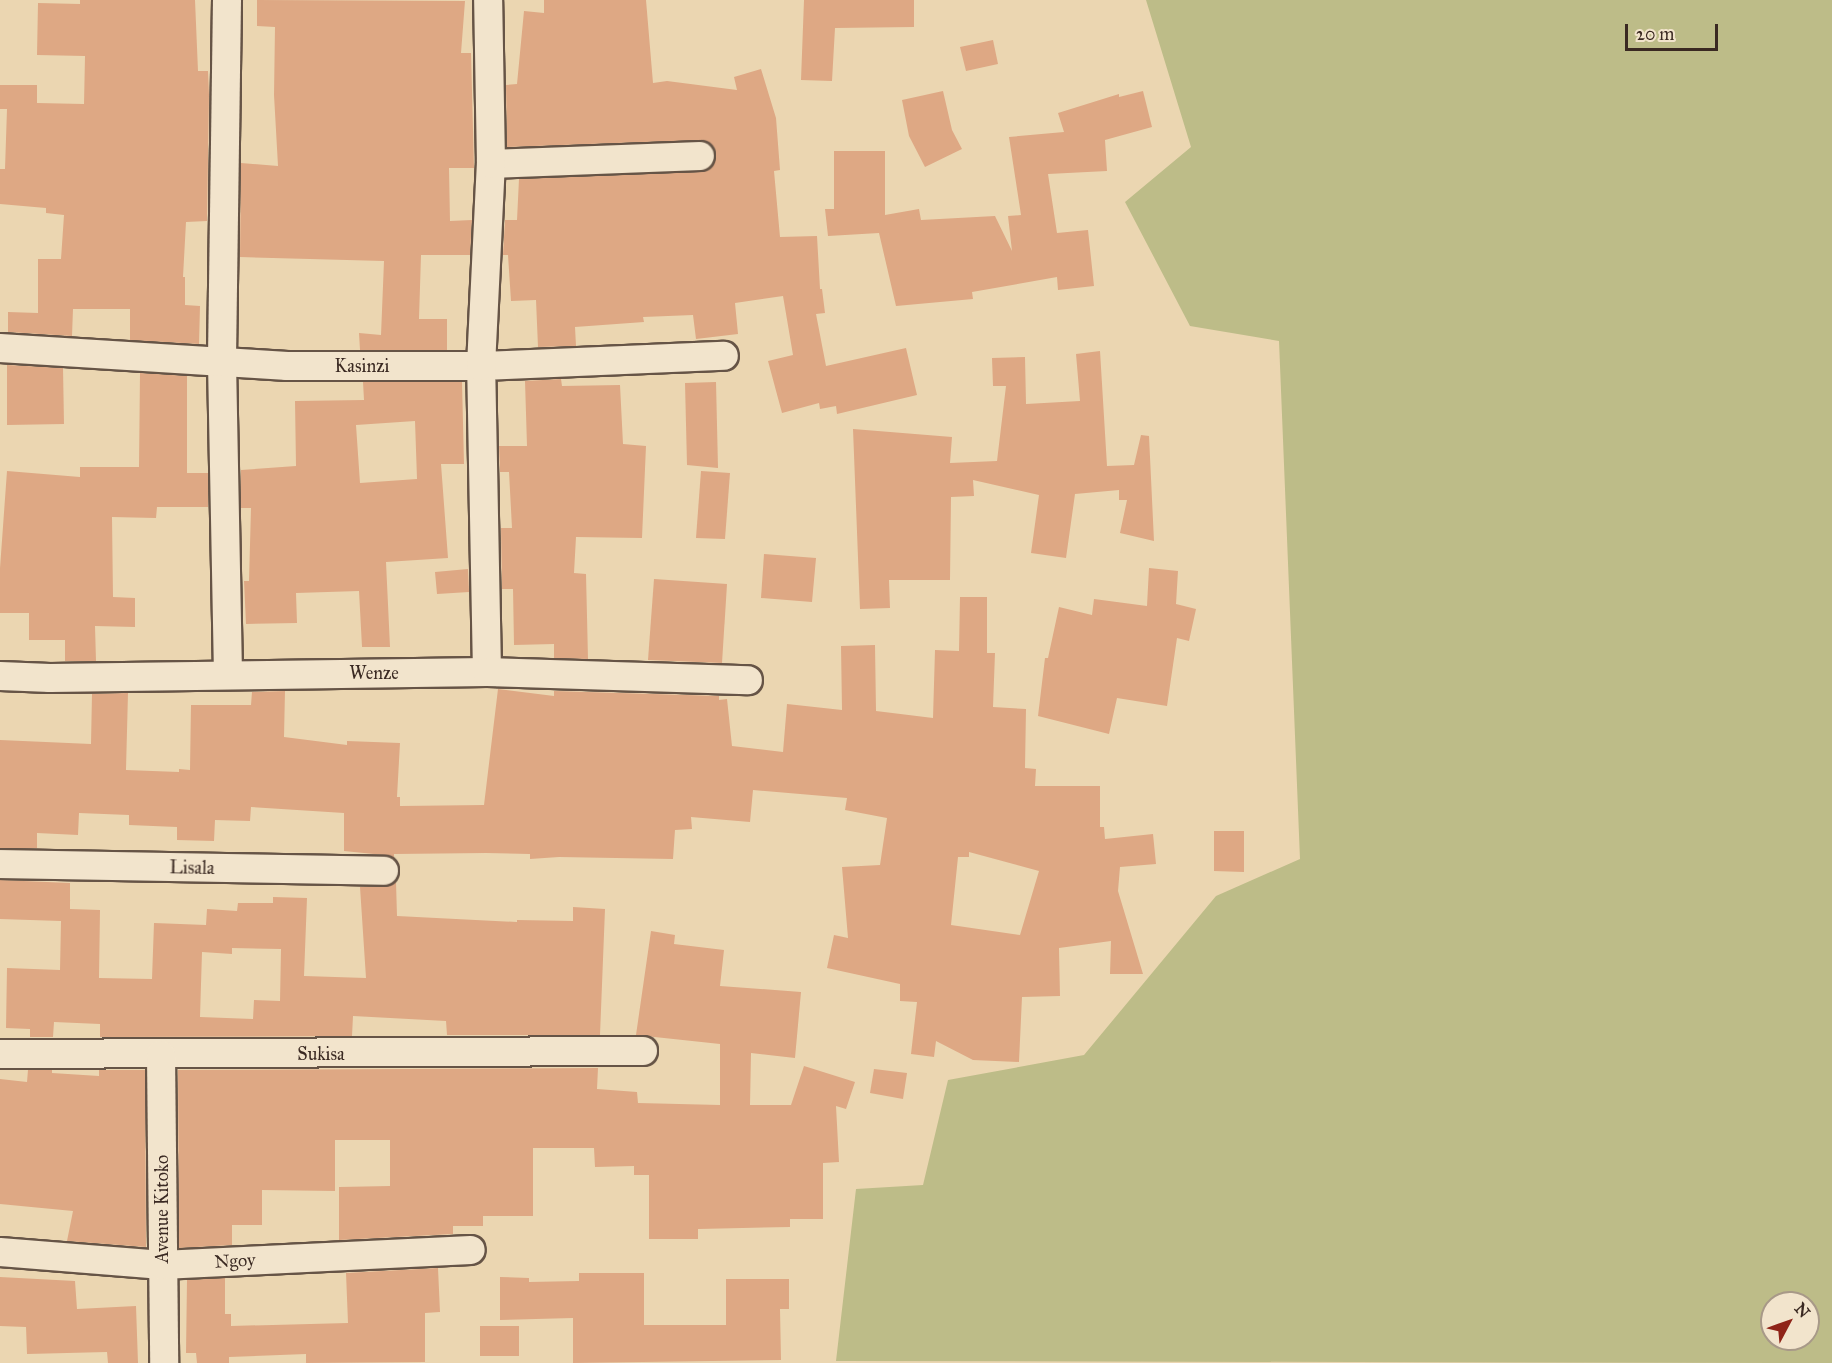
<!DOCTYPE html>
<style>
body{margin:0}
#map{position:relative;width:1832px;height:1363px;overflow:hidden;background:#ebd6b1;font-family:"IM FELL Great Primer",serif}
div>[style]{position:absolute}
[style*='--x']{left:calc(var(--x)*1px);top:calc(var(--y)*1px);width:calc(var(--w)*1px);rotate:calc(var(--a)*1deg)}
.green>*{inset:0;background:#bdbc88}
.building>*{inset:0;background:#dea884}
.roads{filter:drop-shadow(2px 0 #665446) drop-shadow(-2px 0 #665446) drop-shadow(0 2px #665446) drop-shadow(0 -2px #665446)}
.minor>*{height:28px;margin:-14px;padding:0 14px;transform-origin:14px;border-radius:14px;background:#f2e4cc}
span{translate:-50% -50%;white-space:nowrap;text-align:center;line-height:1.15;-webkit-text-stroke:4.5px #f2e4cc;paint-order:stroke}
.street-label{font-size:18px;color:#3a2922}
.north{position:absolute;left:1760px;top:1291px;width:60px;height:60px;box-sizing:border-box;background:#f2e4cc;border:2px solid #a89988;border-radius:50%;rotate:49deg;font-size:16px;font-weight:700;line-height:24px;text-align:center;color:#3a2922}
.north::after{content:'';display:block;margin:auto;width:21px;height:27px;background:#8f2418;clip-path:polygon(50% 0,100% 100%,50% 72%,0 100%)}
.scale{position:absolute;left:1625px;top:24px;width:93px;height:27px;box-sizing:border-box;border:3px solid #3a2922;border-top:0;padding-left:8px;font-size:18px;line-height:21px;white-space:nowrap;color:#3a2922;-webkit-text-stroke:4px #f2e4cc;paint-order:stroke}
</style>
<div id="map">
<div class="green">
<div style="clip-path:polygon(evenodd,1146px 0,1832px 0,1832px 1363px,836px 1361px,856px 1189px,923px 1185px,948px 1080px,1084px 1055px,1216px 896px,1300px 859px,1279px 341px,1190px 326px,1125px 202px,1191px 147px,1146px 0,1772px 1303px,1808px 1303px,1808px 1339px,1772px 1339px,1772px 1303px)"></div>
</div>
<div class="building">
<div style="clip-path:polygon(80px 0,195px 0,198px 71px,208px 71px,209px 95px,207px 221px,186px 222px,183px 277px,185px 277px,185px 305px,200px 306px,199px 344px,130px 340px,130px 309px,73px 309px,72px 336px,8px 332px,8px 312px,38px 313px,38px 259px,61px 259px,64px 215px,46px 213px,46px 208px,0 204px,0 169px,5px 169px,7px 109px,0 109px,0 85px,37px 85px,37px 103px,84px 104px,85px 56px,37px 55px,38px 3px,80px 4px)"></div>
<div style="clip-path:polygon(257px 0,465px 1px,461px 53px,471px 53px,474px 168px,449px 168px,450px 221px,472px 220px,470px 255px,421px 255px,419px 319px,447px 319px,447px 350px,360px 350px,359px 333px,381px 335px,384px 261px,240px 257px,241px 163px,278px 166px,274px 95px,275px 27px,257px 26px)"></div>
<div style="clip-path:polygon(544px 0,646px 0,653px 83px,667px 81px,737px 90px,734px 77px,761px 69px,776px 118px,780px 170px,774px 171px,780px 237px,817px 236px,820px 289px,822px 289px,825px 313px,816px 314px,826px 366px,906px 348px,917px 395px,837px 414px,836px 406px,820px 409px,819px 403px,782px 413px,768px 361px,793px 355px,783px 296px,735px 303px,738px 334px,696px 339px,693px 315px,643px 317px,644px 322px,575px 327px,576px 346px,538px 347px,536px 300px,511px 301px,508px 255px,503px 255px,505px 220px,517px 220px,519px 179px,701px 172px,709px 170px,716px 156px,714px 147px,699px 140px,507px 147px,506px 85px,517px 84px,524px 11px,544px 13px)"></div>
<div style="clip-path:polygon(804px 0,914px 0,914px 27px,835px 28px,832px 81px,801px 80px)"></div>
<div style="clip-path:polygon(993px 40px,998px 64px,966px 71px,960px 47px)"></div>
<div style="clip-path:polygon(943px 91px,952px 130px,962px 149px,925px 167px,909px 136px,902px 100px)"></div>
<div style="clip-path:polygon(1143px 91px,1152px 127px,1105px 140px,1107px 171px,1048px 174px,1057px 233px,1088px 230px,1094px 286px,1058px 290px,1057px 277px,972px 292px,973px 299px,896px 306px,879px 233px,828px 236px,825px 209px,834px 209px,834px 151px,885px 151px,885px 215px,919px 209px,921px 220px,995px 216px,1012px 251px,1008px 216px,1021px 215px,1009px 137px,1064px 132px,1058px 113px,1119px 94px,1119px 97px)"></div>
<div style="clip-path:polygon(1100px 351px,1107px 466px,1134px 465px,1141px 435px,1149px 436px,1154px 541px,1120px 533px,1127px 500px,1119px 500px,1119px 490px,1075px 494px,1066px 558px,1031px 553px,1039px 495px,973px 480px,974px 496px,951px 497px,950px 580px,889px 580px,890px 608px,860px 609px,853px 429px,952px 437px,950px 463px,997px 461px,1006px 386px,993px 386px,992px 358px,1025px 357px,1026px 404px,1080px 401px,1076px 354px)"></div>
<div style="clip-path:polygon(7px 365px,63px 368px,64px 424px,7px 425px)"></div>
<div style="clip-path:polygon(140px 373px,187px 376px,187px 473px,208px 473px,208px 507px,157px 507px,156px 518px,112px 517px,113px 597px,135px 598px,135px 627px,95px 626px,96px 661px,65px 661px,65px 640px,29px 640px,29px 613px,0 613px,0 568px,7px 471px,80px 477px,80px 467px,139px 467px)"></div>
<div style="clip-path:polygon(561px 379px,562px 386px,620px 385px,623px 444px,646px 446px,642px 538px,576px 537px,574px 573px,586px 574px,588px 659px,554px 658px,554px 644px,514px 645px,513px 589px,502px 589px,501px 528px,512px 528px,509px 472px,500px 472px,499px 446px,527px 446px,525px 381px)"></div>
<div style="clip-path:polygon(evenodd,363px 382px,462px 382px,464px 464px,441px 464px,448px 558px,386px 562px,390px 647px,362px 647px,359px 591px,296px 593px,297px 623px,246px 624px,244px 581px,249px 581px,251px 508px,241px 508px,241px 470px,296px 466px,295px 401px,364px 400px,363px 382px,415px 421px,417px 479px,360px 483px,356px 425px,415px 421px)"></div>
<div style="clip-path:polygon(716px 382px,718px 468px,687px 465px,685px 383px)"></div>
<div style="clip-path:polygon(701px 471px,730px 473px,725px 539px,696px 538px)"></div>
<div style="clip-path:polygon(764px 554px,816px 558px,812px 602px,761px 598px)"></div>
<div style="clip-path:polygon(1149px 568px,1178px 571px,1176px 604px,1196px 609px,1189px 641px,1177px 638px,1167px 706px,1117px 698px,1109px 734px,1038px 716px,1045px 658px,1048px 658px,1059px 607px,1092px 615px,1094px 599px,1147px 606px)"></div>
<div style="clip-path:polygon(468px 569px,469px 592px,437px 594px,435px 572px)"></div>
<div style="clip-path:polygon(654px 579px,727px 584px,722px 663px,648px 660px)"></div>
<div style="clip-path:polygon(evenodd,960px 597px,987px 597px,987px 653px,995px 653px,993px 707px,1026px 709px,1025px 768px,1036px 769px,1035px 786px,1100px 786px,1100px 827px,1104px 827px,1105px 839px,1153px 834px,1156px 864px,1120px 867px,1118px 891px,1143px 974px,1110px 974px,1111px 941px,1059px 948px,1060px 996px,1022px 997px,1019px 1062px,973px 1060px,936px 1041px,934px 1057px,911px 1054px,917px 1002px,900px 1001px,900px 984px,827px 968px,834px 935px,848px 938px,842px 867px,880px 865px,887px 818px,845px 810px,847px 798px,753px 790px,750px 822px,691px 817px,692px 829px,675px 830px,673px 859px,559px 857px,530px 859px,530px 854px,486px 853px,394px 854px,394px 859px,384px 855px,344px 851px,344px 813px,251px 807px,250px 821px,215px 820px,214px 841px,177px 840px,177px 827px,129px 825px,129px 815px,79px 813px,78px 835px,37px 833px,37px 848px,0 848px,0 740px,91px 744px,92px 694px,128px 693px,126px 770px,179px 772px,179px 769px,190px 770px,191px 705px,251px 705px,252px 692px,285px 691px,284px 737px,347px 745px,347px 741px,400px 743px,397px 797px,400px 797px,400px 806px,484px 805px,498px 689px,554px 696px,554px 691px,719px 696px,719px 700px,727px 699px,732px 746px,783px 752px,787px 704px,842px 710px,841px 646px,875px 645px,876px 711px,933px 718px,935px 650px,959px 651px,960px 597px,969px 852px,1039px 871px,1020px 935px,951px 925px,958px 857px,969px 857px,969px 852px)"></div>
<div style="clip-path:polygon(1214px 831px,1244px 831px,1244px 872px,1214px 871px)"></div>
<div style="clip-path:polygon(evenodd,0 880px,70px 883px,70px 909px,100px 910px,99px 978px,152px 979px,154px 923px,206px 925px,207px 909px,237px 911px,238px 903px,273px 903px,273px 897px,307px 898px,304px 976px,366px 978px,360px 887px,384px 887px,396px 882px,397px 916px,517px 922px,517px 920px,573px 921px,573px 907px,605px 909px,600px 1035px,447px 1035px,446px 1021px,353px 1016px,352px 1036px,100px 1037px,100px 1024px,54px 1022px,53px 1037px,30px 1037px,30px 1029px,6px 1028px,7px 968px,60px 970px,61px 921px,0 919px,0 880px,232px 948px,281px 949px,280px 1001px,254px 1000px,253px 1019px,200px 1017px,202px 952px,232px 954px,232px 948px)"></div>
<div style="clip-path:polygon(651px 931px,675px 935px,674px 944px,724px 950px,720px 986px,801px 992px,795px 1058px,751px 1053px,750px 1105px,791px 1105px,804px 1066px,855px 1082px,846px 1109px,836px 1106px,839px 1162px,823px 1163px,823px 1219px,790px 1219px,790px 1227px,698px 1229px,698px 1239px,649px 1239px,649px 1175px,634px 1175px,634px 1166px,595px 1167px,594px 1148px,533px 1148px,533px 1216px,483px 1216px,483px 1226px,453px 1226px,453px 1234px,339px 1240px,339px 1187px,390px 1186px,390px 1140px,335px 1140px,335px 1191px,262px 1190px,262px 1225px,232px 1225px,232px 1245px,179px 1248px,178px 1070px,598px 1068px,597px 1089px,637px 1092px,638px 1103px,720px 1105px,720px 1044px,636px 1035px)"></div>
<div style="clip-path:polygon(874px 1069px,907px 1073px,903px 1099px,870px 1093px)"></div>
<div style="clip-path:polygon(28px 1070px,52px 1070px,52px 1073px,99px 1076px,99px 1070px,145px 1070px,146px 1247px,67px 1241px,73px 1211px,0 1204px,0 1079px,27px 1082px)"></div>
<div style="clip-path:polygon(438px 1268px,440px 1312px,425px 1313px,425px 1362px,306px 1363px,306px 1354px,229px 1357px,229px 1363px,197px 1363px,196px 1353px,186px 1353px,187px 1280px,225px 1278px,225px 1314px,231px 1314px,231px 1326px,348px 1323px,346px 1273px)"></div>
<div style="clip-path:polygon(579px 1273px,644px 1273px,644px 1325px,726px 1325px,726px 1279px,789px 1279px,789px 1309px,780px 1309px,781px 1360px,573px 1363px,573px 1318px,500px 1320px,500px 1277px,529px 1278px,529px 1282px,579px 1281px)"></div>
<div style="clip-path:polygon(0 1277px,75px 1281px,77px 1309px,136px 1306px,138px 1363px,108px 1363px,107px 1352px,27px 1354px,26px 1327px,0 1326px)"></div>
<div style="clip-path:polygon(480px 1326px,519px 1326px,519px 1356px,480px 1356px)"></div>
</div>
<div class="roads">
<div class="minor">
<div style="--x:227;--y:0;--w:362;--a:90.8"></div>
<div style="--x:222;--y:362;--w:312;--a:88.9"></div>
<div style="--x:491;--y:164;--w:209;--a:-2.2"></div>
<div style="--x:0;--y:348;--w:288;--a:3.6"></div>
<div style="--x:287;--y:366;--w:194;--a:0"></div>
<div style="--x:481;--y:366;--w:243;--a:-2.4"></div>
<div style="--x:487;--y:672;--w:306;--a:-91.1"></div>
<div style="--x:481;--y:366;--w:202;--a:-87.2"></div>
<div style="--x:491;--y:164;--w:164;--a:-91"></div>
<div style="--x:0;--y:676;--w:50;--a:2.3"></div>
<div style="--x:50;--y:678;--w:437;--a:-0.8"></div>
<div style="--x:487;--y:672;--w:261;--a:1.8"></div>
<div style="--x:0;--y:864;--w:384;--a:1"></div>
<div style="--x:0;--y:1054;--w:643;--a:-0.27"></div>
<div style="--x:161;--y:1055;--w:308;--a:89.4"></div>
<div style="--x:0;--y:1252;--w:163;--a:4.6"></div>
<div style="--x:162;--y:1265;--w:309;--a:-2.8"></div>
</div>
</div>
<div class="street-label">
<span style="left:362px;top:366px">Kasinzi</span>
<span style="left:374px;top:673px">Wenze</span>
<span style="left:192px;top:868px;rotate:1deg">Lisala</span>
<span style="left:321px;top:1054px">Sukisa</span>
<span style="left:162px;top:1209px;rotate:-90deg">Avenue Kitoko</span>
<span style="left:235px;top:1261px;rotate:-3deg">Ngoy</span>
</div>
<div class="north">N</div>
<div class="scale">20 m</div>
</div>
